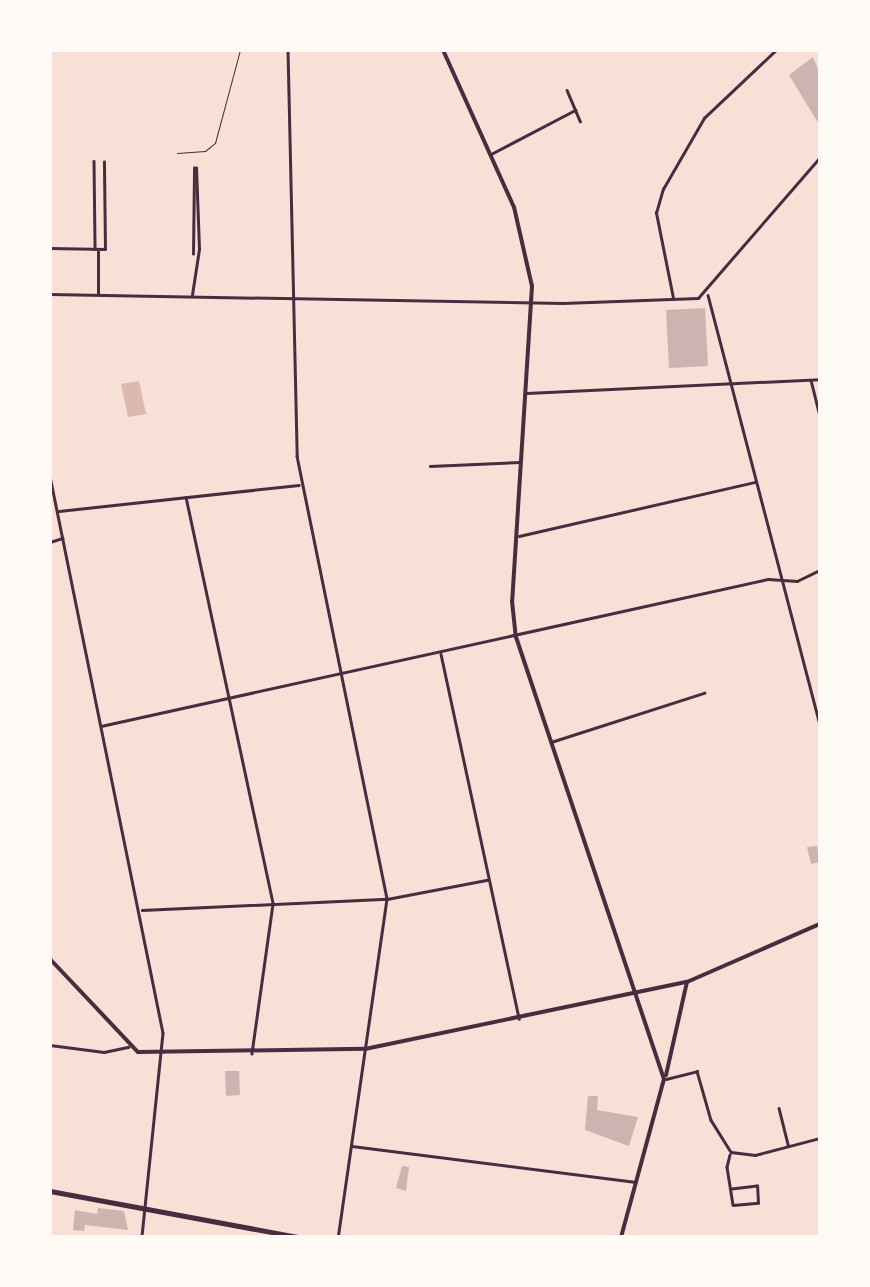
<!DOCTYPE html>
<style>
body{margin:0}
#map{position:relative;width:870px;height:1287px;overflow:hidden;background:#f7e1d7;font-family:Arial,sans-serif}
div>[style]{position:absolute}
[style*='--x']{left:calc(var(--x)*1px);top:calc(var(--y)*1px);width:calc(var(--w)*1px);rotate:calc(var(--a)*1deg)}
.water>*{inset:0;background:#dcb8b0}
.building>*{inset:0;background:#ccb4b1}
.service>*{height:1px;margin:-0.5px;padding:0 0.5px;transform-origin:0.5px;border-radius:0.5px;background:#4a2c40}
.minor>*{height:2.5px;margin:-1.25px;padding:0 1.25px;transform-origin:1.25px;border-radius:1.25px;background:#4a2c40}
.tertiary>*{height:4px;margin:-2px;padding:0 2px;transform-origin:2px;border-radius:2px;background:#4a2c40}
.trunk>*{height:5px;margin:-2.5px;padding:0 2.5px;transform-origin:2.5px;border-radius:2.5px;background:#4a2c40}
span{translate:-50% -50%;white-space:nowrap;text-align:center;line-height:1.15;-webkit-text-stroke:8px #fffaf5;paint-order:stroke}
.frame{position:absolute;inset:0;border:52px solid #fffaf5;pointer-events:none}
</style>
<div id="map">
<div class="water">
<div style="clip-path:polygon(139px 381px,146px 414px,128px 417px,121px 384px)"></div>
</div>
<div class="building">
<div style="clip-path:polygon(813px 57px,820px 74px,820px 126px,789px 75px)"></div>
<div style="clip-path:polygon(705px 308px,708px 366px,669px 368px,666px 310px)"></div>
<div style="clip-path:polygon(817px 846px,820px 862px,811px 864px,807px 847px)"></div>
<div style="clip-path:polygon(225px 1071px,239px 1071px,240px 1095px,226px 1096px)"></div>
<div style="clip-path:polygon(588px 1096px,598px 1096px,597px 1110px,638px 1117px,629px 1146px,585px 1130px)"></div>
<div style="clip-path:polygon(402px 1166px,409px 1167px,406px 1191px,396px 1188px)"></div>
<div style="clip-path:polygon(98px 1208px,124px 1211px,128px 1230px,85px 1225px,84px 1231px,73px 1230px,75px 1210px,97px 1214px)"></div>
</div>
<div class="service">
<div style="--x:177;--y:153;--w:28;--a:-4"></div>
<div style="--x:205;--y:151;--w:13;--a:-39"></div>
<div style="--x:215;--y:143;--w:96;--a:-75"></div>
</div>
<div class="minor">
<div style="--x:288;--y:50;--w:406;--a:88.7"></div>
<div style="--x:297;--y:456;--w:452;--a:78.5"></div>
<div style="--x:387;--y:899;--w:342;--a:98.2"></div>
<div style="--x:567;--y:90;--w:34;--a:67"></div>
<div style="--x:491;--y:154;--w:95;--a:-27.6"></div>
<div style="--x:94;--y:161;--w:88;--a:89.3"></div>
<div style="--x:50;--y:248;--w:55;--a:1"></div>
<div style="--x:105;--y:249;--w:87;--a:-90.7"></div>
<div style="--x:193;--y:254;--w:86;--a:-89.3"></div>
<div style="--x:50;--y:294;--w:513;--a:1.01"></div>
<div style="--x:563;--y:303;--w:135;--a:-2.1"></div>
<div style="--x:698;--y:298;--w:186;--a:-49.1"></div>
<div style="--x:98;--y:294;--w:42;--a:-90"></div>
<div style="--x:192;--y:295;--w:47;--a:-81.3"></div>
<div style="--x:199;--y:249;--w:81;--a:-92.1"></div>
<div style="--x:708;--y:295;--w:444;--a:75.4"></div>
<div style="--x:673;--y:298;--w:87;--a:-101.3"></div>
<div style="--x:656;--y:213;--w:25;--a:-74"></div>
<div style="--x:663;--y:189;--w:82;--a:-60"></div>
<div style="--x:704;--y:118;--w:99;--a:-43.4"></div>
<div style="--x:811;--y:380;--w:37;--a:76"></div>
<div style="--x:527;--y:393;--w:293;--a:-2.7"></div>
<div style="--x:430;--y:466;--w:90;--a:-2.5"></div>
<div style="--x:50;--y:476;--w:568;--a:78.53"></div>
<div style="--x:163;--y:1033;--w:205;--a:95.9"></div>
<div style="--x:186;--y:497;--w:416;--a:77.9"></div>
<div style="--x:273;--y:904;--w:151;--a:98"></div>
<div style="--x:59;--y:511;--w:241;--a:-6.2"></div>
<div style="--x:519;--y:536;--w:242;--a:-12.9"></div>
<div style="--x:50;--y:542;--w:13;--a:-18"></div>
<div style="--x:441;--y:654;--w:373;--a:77.9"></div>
<div style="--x:101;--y:726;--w:683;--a:-12.43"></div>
<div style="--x:768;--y:579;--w:29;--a:4"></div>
<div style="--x:797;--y:581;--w:25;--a:-26"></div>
<div style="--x:551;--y:742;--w:161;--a:-17.8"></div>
<div style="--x:142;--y:910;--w:245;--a:-2.6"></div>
<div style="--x:387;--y:899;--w:102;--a:-10.8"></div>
<div style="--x:50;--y:1045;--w:54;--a:7.4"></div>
<div style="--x:104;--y:1052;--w:25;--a:-12"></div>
<div style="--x:666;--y:1079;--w:32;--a:-14"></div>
<div style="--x:697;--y:1071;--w:51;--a:74.1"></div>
<div style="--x:711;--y:1120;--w:38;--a:58"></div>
<div style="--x:731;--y:1152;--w:24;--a:7"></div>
<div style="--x:755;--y:1155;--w:67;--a:-14.7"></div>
<div style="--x:779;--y:1108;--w:38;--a:76"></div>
<div style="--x:352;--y:1146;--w:286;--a:7.2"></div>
<div style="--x:730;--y:1155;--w:12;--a:104"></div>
<div style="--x:727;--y:1167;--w:38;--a:81"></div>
<div style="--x:733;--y:1205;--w:25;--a:-5"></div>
<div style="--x:758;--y:1203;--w:17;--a:-93"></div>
<div style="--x:757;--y:1186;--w:25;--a:173"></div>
</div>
<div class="tertiary">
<div style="--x:443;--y:50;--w:172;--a:65.7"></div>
<div style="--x:514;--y:207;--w:81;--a:77.2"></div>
<div style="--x:532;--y:286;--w:316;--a:93.6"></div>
<div style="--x:512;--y:601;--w:36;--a:84"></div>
<div style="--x:516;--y:637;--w:466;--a:71.5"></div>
<div style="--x:664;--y:1079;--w:164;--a:105.2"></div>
<div style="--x:50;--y:959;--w:128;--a:46.6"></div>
<div style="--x:138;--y:1052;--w:227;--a:-0.8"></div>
<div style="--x:365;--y:1049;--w:329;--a:-11.8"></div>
<div style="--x:687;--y:982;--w:145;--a:-23.6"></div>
<div style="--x:666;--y:1075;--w:95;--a:-77.3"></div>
</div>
<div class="trunk">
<div style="--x:50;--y:1191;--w:253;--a:10.5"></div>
</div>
<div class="frame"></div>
</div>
